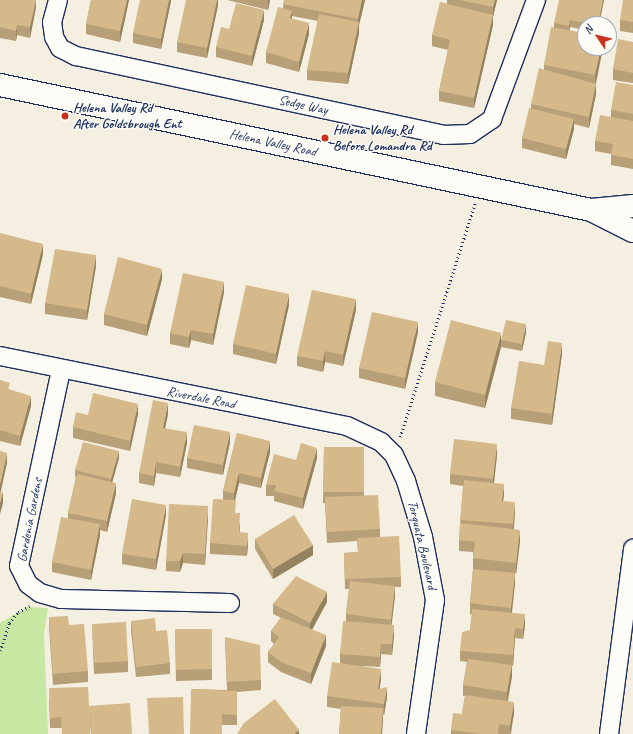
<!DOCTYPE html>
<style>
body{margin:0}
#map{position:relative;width:633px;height:734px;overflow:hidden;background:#f5efe1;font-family:Caveat,sans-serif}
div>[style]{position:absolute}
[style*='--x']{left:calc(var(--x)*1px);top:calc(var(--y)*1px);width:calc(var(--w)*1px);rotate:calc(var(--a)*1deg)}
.green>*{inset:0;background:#c6e8a2}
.path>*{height:2.5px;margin-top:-1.25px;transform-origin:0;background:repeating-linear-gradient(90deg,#1b2f5e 0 1px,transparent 0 4px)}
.roads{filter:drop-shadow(1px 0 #1b2f5e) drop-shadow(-1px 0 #1b2f5e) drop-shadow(0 1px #1b2f5e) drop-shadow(0 -1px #1b2f5e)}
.minor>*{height:18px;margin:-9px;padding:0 9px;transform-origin:9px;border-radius:9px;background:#fdfcf7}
.tertiary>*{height:22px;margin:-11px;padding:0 11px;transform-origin:11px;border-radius:11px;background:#fdfcf7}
.wall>*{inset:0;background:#b79f77}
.shaded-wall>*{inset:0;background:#958261}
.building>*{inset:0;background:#d5b98a}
.dots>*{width:11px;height:11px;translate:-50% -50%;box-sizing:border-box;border:2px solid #fdfcf7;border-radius:50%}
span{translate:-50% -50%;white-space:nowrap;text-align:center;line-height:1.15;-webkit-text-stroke:3px #fdfcf7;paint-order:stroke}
.street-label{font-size:14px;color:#1b2f5e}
.poi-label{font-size:14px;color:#1b2f5e;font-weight:700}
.left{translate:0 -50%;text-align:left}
.north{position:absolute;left:577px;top:16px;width:40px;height:40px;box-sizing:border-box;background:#fdfcf7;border:1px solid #a3aaba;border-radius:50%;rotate:305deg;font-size:11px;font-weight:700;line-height:16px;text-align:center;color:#1b2f5e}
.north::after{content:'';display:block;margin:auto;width:14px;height:18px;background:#c8321e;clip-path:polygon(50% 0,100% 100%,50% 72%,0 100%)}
</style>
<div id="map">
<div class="green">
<div style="clip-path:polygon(27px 607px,48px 608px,44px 635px,48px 734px,0 734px,0 623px)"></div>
</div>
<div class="path">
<div style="--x:400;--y:437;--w:245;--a:-72.2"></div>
<div style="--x:0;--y:651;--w:29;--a:-72"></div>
<div style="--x:9;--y:623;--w:14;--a:-51"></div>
<div style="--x:18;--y:612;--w:13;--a:-27"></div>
</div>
<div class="roads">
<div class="minor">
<div style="--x:58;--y:0;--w:23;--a:105"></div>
<div style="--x:52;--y:22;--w:15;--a:82"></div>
<div style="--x:54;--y:37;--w:13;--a:61"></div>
<div style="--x:60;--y:48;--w:18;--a:27"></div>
<div style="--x:76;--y:56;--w:375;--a:12.1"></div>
<div style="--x:443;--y:135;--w:27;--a:-2"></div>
<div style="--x:470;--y:134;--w:27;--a:-34"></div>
<div style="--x:492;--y:119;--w:127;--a:-69.7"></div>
<div style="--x:0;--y:356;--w:354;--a:11.4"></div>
<div style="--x:347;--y:426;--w:38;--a:25"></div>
<div style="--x:381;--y:442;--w:18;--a:45"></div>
<div style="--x:394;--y:455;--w:29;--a:65"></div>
<div style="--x:406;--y:481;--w:59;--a:73.1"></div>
<div style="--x:423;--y:537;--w:64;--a:79.2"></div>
<div style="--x:435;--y:600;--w:135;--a:98.1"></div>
<div style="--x:61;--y:370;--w:200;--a:102.1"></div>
<div style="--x:19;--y:566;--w:20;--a:63"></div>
<div style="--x:28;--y:584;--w:15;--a:37"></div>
<div style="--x:40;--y:593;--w:22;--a:16"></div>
<div style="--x:61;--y:599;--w:169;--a:1.4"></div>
<div style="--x:609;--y:734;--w:187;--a:-82.6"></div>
</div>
<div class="tertiary">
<div style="--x:0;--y:85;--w:604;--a:11.94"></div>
<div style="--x:591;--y:210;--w:47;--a:26.6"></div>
<div style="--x:591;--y:210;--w:42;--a:-5.4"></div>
</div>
</div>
<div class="wall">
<div style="clip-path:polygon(0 0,36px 0,36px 7px,30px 38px,17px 35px,16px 41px,0 38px)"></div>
<div style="clip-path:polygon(91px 0,129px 0,120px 42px,86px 34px,86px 24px)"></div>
<div style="clip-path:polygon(171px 0,161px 49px,133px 43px,133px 33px)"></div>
<div style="clip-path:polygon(218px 0,218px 5px,207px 58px,177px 52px,177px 42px)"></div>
<div style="clip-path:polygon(227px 0,270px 0,268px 10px)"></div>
<div style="clip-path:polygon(284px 0,365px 0,359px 25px,359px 33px,348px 84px,307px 80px,307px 70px,318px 21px,292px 16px,292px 19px,309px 34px,299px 72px,266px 63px,266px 52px,283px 8px)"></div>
<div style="clip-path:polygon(447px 0,497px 0,493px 17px,493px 25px,474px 108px,439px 101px,439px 91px,448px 50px,432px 46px,432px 35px,447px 4px)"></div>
<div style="clip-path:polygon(604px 0,599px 24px,585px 24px,585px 30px,570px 27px,569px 30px,603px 48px,596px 84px,596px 94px,589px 128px,574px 124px,574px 129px,566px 159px,522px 148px,522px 138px,531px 108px,531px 104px,544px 70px,544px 65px,554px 27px,554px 23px)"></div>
<div style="clip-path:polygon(633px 0,633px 33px,620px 31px,620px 20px)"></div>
<div style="clip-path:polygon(264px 20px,252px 66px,216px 57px,216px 47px,229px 29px)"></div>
<div style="clip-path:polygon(633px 42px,633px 83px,613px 80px,613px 69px)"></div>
<div style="clip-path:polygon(633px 85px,633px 169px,611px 165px,611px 154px,595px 151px,595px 141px,611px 117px,611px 110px)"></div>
<div style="clip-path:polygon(0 233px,43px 254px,31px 304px,0 297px)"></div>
<div style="clip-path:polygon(96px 266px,87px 320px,45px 314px,45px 303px)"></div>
<div style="clip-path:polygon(162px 279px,147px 336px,104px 325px,104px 314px)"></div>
<div style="clip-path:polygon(224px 292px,213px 345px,191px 340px,189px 348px,170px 344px,170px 333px)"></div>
<div style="clip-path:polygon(289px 305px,276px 364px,233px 354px,233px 344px)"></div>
<div style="clip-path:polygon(356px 310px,343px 366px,325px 362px,323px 372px,297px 366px,297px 356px)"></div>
<div style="clip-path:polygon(418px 332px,405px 389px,359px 378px,359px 368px)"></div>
<div style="clip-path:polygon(526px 332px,522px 351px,501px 347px,501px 340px)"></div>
<div style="clip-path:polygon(501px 347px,485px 408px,435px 396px,435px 382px)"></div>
<div style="clip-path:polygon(562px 354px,552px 425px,511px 419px,511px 408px,544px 365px)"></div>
<div style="clip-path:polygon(0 380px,10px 390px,31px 406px,20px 446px,0 441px)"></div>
<div style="clip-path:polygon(138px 414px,130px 451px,73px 438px,73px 427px,88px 415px)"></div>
<div style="clip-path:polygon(168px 414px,165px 428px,187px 443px,180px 477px,156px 473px,154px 486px,139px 483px,139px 473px)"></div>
<div style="clip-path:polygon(237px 433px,270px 452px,261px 488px,239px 483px,235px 500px,235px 513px,240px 524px,240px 532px,248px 543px,247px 556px,210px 554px,210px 543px,223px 500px,223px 491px)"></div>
<div style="clip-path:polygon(230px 442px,223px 475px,187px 468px,187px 458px)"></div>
<div style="clip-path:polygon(324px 447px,364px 447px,364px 495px,380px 529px,380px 537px,401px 577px,401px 587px,395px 587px,395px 596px,391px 625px,394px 635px,392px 655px,381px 654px,380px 667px,363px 666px,381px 679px,379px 689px,387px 697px,384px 715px,383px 715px,382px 734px,339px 734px,341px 709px,327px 707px,327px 696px,340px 663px,340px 654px,346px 621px,346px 614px,349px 589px,345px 589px,344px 553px,358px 552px,357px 541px,327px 543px,325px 503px,323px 503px)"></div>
<div style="clip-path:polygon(497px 455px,494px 483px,504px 494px,503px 501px,515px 512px,514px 529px,520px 541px,516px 574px,515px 573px,515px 583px,512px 613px,525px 625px,523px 639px,515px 638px,513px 666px,512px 666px,512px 676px,508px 701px,514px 713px,511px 734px,451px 734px,451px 730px,462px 714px,465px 696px,463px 696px,463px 685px,467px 662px,460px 661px,460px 651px,470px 630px,472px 614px,470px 614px,470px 603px,473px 569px,473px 552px,459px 551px,459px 540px,463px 486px,450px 484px,450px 474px)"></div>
<div style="clip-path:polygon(119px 458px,112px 482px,116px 493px,107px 532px,100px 530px,100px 535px,91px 580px,52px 572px,52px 562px,68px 518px,68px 513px,76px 477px,75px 477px,75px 470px)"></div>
<div style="clip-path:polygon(317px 458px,303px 509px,274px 501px,274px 496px,266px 496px,266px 485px,296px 460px)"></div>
<div style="clip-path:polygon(166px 515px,156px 570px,122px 564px,122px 554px)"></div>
<div style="clip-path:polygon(208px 517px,205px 565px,183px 563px,180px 572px,166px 571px,166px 561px)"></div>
<div style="clip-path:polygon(255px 539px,313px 555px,273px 579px,255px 549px)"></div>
<div style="clip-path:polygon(327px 602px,312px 630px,326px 646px,311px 684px,281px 672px,268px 662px,268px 652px,274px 644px,271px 641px,271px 631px,281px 618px,273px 614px,273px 604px)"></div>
<div style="clip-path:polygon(49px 617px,69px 625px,88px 671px,88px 682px,53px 685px,49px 627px)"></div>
<div style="clip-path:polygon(131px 621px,156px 631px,170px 663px,170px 674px,136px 677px,131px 631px)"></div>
<div style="clip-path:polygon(92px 624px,128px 661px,128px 672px,94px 674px)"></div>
<div style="clip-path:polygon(175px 629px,212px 629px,212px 680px,176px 681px)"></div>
<div style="clip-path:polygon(225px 637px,261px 680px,261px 690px,237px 692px,237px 725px,222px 725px,191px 689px,227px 690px)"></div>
<div style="clip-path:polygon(49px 699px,89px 706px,132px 734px,134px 734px,91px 734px,90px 724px,61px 728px,50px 728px)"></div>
</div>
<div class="shaded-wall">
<div style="clip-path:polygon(36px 0,36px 7px,30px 38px,30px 27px)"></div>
<div style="clip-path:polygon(127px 0,129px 0,120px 42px,120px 31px)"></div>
<div style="clip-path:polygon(169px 0,171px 0,171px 1px,161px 49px,161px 39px)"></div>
<div style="clip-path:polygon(217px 0,218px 0,218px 5px,207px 58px,207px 48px)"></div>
<div style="clip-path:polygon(268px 0,270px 0,268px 10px)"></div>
<div style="clip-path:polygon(362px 0,365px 0,359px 25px,359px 33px,348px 84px,348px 73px,358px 27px,358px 19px)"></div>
<div style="clip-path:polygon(495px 0,497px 0,493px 17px,493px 25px,474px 108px,474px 98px,493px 15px,493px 7px)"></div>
<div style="clip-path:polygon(603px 0,604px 0,599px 24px,598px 24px)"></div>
<div style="clip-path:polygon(264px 10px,264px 20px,252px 66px,252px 56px)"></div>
<div style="clip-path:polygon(292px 11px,292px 21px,290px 18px)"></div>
<div style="clip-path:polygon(570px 20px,570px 27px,569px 33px,569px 26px)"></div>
<div style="clip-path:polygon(309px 23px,309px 34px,299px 72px,299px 62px)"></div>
<div style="clip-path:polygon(17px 25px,17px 35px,16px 41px,16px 31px)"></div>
<div style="clip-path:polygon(601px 48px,603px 48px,595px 85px,595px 75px)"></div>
<div style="clip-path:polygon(596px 84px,596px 94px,589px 128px,589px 117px)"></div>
<div style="clip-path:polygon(574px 119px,574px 129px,566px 159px,566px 149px)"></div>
<div style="clip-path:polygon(43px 244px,43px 254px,31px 304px,31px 294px)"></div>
<div style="clip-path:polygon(96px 255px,96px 266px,87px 320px,87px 310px)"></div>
<div style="clip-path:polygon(162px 269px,162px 279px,147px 336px,147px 325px)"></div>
<div style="clip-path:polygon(224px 282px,224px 292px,213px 345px,213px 334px)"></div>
<div style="clip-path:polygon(289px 294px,289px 305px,276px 364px,276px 354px)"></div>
<div style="clip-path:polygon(356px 299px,356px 310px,343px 366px,343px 355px)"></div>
<div style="clip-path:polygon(418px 322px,418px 332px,405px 389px,405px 378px)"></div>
<div style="clip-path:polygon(526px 324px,526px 332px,522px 351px,522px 344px)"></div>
<div style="clip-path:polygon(191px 330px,191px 340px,189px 348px,189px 337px)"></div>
<div style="clip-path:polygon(501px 333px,501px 347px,485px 408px,485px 395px)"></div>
<div style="clip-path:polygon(562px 343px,562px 354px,552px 425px,552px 414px)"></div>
<div style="clip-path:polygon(325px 351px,325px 362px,323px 372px,323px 361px)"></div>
<div style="clip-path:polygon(31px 396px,31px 406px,20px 446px,20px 436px)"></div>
<div style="clip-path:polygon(168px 403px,168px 414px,163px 438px,163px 428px)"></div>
<div style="clip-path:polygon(138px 404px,138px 414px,130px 451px,130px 441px)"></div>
<div style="clip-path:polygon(187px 432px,187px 443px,180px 477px,180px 467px)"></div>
<div style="clip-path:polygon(230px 432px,230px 442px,223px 475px,223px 465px)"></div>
<div style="clip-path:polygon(270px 441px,270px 452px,261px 488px,261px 478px)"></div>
<div style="clip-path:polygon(497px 444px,497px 455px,493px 490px,493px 479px)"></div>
<div style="clip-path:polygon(317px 448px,317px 458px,303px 509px,303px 498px)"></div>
<div style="clip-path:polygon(119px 451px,119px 458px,111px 487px,111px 479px)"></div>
<div style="clip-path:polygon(7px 453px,7px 463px,0 495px,0 484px)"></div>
<div style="clip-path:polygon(156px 462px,156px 473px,154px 486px,154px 476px)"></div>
<div style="clip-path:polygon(239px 473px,239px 483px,234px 504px,234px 493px)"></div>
<div style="clip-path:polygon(116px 483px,116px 493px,107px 532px,107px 521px)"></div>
<div style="clip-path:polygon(504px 484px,504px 494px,502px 511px,502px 501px)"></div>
<div style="clip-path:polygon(3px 492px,3px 503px,0 514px,0 503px)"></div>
<div style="clip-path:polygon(515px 502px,515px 512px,513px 535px,513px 524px)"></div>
<div style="clip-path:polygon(166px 505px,166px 515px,156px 570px,156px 559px)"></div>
<div style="clip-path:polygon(208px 506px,208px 517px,205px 565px,205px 554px)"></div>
<div style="clip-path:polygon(100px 524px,100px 535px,91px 580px,91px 570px)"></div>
<div style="clip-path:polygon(520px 530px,520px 541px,516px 574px,516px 563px)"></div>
<div style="clip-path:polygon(248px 533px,248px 543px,247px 556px,247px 546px)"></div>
<div style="clip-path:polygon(313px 545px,313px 555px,273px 579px,273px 569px)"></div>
<div style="clip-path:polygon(183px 553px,183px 563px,180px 572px,180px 561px)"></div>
<div style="clip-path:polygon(515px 573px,515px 583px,511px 618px,511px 608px)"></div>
<div style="clip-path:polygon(395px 586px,395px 596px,391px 630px,391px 620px)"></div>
<div style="clip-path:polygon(327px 592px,327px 602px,310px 633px,310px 623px)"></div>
<div style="clip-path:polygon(525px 614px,525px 625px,523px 639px,523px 629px)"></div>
<div style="clip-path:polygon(394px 625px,394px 635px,392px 655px,392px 644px)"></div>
<div style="clip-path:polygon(515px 628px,515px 638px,513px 666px,513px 655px)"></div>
<div style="clip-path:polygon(326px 635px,326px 646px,311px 684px,311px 673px)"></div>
<div style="clip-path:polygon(381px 644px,381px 654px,380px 667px,380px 657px)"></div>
<div style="clip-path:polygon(512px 665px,512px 676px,507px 702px,507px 692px)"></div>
<div style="clip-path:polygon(381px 669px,381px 679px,378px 699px,378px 689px)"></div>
<div style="clip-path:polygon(387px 687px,387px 697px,384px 715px,384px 704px)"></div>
<div style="clip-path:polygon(514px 702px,514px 713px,510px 734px,510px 726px)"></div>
<div style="clip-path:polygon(383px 708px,383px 719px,382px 734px,381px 734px)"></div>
<div style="clip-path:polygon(299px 730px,299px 734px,294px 734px)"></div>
</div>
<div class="building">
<div style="clip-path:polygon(0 0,36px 0,30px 27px,17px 25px,16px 31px,0 27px)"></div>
<div style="clip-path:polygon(91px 0,127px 0,120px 31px,86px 24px)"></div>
<div style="clip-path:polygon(140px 0,169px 0,161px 39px,133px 33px)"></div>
<div style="clip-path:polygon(186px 0,217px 0,207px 48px,177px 42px)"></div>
<div style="clip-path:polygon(284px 0,362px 0,358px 19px,283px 4px)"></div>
<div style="clip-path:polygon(459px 0,495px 0,493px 7px)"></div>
<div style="clip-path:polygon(559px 0,603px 0,598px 24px,589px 24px,570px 20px,569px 26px,554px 23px)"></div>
<div style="clip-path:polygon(623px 0,633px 0,633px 22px,620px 20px)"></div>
<div style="clip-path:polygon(440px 2px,493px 15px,474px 98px,439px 91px,450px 40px,432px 35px)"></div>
<div style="clip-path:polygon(236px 3px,264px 10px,252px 56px,216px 47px,221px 27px,229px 29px)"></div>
<div style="clip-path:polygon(278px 7px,292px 11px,290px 18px,309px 23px,299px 62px,266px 52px)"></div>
<div style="clip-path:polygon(319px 14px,359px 22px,348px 73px,307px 70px)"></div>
<div style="clip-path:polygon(551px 27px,585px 33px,585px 48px,601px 48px,595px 75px,544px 65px)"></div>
<div style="clip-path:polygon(618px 39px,633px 42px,633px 73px,613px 69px)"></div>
<div style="clip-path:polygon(539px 68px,596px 84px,589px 117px,531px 104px)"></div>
<div style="clip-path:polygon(616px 82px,633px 85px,633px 114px,611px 110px)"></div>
<div style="clip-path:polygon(529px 108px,574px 119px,566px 149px,522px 138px)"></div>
<div style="clip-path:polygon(600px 115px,633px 121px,633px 159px,611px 155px,613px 144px,595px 141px)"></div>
<div style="clip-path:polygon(0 233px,43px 244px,31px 294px,0 286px)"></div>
<div style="clip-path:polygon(55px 249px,96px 255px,87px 310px,45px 303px)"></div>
<div style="clip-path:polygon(118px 257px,162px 269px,147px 325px,104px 314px)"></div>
<div style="clip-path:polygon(183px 273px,224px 282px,213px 334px,191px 330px,189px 337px,170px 333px)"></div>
<div style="clip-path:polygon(246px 285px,289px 294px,276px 354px,233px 344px)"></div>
<div style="clip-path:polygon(312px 290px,356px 299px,343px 355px,325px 351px,323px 361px,297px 356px)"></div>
<div style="clip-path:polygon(372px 312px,418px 322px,405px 378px,359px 368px)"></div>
<div style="clip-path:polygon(451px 320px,501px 333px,485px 395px,435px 382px)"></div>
<div style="clip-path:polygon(506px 320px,526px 324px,522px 344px,501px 340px)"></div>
<div style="clip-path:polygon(548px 341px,562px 343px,552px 414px,511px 408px,519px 361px,544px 365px)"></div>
<div style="clip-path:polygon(0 380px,10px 383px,8px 389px,31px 396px,20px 436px,0 430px)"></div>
<div style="clip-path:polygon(93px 393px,138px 404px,130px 441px,73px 427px,76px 412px,88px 415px)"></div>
<div style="clip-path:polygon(153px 400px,168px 403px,163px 428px,187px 432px,180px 467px,156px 462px,154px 476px,139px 473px)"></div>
<div style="clip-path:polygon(194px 425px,230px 432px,223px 465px,187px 458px)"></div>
<div style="clip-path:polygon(237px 433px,270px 441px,261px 478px,239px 473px,234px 493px,223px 491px)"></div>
<div style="clip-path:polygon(454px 439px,497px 444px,493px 479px,450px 474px)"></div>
<div style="clip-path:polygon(83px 442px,119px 451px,111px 479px,75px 470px)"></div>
<div style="clip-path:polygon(301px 443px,317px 448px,303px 498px,274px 491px,276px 485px,266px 485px,274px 454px,296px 460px)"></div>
<div style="clip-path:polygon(324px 447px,364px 447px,364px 492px,323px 492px)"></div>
<div style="clip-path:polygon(0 451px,7px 453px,0 484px)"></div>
<div style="clip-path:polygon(77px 474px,116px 483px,107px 521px,68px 513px)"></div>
<div style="clip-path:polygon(464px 480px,504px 484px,502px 501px,515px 502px,513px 524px,460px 520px)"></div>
<div style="clip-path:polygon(0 492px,3px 492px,0 503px)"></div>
<div style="clip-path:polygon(378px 495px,380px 529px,327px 532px,325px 497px)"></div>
<div style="clip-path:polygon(132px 499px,166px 505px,156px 559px,122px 554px)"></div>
<div style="clip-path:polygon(213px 499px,236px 500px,235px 513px,240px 513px,239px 532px,248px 533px,247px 546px,210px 543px)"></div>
<div style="clip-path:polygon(169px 504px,208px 506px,205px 554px,183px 553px,180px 561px,166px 561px)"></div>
<div style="clip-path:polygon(294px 515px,313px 545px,273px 569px,255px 539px)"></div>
<div style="clip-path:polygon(61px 517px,100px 524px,91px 570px,52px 562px)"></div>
<div style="clip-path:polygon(460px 523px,520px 530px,516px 563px,473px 558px,475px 542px,459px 540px)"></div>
<div style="clip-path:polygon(399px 536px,401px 577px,345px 579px,344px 553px,358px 552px,357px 538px)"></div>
<div style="clip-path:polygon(473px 569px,515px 573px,511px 608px,470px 603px)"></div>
<div style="clip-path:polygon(296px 576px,327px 592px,310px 623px,273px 604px)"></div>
<div style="clip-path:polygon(350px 581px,395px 586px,391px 620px,346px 614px)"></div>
<div style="clip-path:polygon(472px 609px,525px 614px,523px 629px,515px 628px,513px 655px,460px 651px,462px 632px,470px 630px)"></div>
<div style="clip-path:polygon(68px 616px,69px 625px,84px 624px,88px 671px,53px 674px,49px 617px)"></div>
<div style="clip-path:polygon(281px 617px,326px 635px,311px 673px,281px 662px,268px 652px,279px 637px,271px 631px)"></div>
<div style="clip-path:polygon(155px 618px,156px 631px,167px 630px,170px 663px,136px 667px,131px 621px)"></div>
<div style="clip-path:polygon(343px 621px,394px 625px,392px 644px,381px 644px,380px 657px,340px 654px)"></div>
<div style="clip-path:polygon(126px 622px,128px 661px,94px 663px,92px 624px)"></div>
<div style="clip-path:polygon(175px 629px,212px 629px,212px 669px,176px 670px)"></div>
<div style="clip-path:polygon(225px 637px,260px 645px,261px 680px,227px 682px)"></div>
<div style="clip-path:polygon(468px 659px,512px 665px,507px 692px,463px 685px)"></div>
<div style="clip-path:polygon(332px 662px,381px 669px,378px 689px,387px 687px,384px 704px,327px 696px)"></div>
<div style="clip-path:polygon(88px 687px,89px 706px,130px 703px,132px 734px,134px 734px,91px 734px,90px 711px,90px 734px,62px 734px,61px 717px,50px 718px,49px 688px)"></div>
<div style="clip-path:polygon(191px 689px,237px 691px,237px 715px,222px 714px,222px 734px,190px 734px)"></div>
<div style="clip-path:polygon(465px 695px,514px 702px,510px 726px,499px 724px,498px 734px,480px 734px,451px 730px,453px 713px,462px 714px)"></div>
<div style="clip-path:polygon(183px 697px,184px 734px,149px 734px,147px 698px)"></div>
<div style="clip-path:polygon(275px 699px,299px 730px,294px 734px,237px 734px,244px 723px)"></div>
<div style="clip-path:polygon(341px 706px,383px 708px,381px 734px,339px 734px)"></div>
</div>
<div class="dots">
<div style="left:65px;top:116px;background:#c8321e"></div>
<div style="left:325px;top:138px;background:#c8321e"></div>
</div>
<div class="street-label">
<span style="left:303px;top:105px;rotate:12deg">Sedge Way</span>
<span style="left:273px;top:143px;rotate:12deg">Helena Valley Road</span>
<span style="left:201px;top:398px;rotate:11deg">Riverdale Road</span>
<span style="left:30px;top:520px;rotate:-79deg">Gardenia Gardens</span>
<span style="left:422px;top:545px;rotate:77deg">Torquata Boulevard</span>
</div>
<div class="poi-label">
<span class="left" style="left:73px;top:116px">Helena Valley Rd<br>After Goldsbrough Ent</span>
<span class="left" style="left:333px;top:138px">Helena Valley Rd<br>Before Lomandra Rd</span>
</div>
<div class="north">N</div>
</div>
